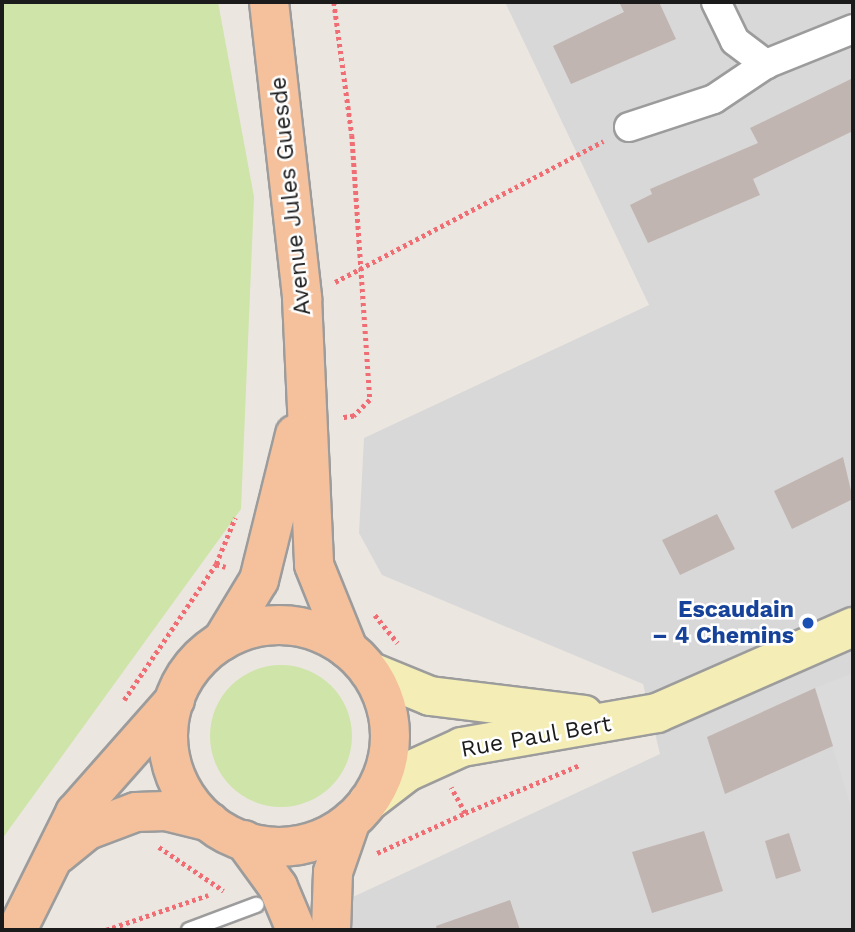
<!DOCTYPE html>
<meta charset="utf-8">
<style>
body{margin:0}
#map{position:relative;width:855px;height:932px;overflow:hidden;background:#ece6e1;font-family:"Work Sans",sans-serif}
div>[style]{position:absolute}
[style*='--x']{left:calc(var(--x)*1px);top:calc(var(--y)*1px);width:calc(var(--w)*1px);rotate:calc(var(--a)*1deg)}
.residential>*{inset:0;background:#d9d8d8}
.grass>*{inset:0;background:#cfe4a9}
.round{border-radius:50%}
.parking>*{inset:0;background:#dbdbdb}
.building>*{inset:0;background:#c0b5b1}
.path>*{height:4.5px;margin-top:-2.25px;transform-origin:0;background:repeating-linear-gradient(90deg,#f06d74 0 3.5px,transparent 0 7px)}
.roads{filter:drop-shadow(2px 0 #9c9c9c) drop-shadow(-2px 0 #9c9c9c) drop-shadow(0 2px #9c9c9c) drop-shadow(0 -2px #9c9c9c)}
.lane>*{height:14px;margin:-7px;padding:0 7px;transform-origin:7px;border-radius:7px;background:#fff}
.street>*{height:28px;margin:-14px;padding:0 14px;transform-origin:14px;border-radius:14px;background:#fff}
.secondary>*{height:38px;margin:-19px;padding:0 19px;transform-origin:19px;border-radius:19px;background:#f4eeb6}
.primary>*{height:38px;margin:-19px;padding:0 19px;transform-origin:19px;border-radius:19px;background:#f5c19c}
.primary>.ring{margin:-19px;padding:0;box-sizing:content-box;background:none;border:38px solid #f5c19c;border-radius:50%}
.dots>*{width:19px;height:19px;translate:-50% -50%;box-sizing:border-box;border:4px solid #fff;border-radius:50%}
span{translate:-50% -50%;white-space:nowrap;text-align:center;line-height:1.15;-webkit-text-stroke:5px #fff;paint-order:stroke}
.street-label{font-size:23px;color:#1b1b1b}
.transit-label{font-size:23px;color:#164399;font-weight:700}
.right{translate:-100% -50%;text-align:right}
.frame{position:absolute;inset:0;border:4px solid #1b1b1b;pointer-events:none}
</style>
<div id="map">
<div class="residential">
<div style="clip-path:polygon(505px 2px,853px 2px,853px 930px,282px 930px,660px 754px,643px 684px,382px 575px,359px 533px,364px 438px,649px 305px)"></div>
</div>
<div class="grass">
<div style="clip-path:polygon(2px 2px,218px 2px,254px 197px,241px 509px,2px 839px)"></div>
<div class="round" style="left:210px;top:665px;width:142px;height:142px"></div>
</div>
<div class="parking">
<div style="clip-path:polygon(853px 673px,853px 814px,815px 688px)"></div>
</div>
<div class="building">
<div style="clip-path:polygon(619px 2px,659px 2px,676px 39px,571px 84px,553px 46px,624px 12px)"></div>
<div style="clip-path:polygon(853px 78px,853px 131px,753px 179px,760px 195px,648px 243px,630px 205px,652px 194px,650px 189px,758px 143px,750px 128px)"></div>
<div style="clip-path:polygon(843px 457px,853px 499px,792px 529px,774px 491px)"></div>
<div style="clip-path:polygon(717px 514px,735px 549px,680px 575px,662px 540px)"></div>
<div style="clip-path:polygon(815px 688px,833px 746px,725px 794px,707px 737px)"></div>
<div style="clip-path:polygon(704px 831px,723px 891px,652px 913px,632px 852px)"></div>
<div style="clip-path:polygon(789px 833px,801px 871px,776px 879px,765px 841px)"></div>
<div style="clip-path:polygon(510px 900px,520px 930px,437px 930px,436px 926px)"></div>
</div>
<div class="path">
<div style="--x:334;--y:2;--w:134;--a:82.3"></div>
<div style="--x:352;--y:135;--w:266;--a:86.1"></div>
<div style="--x:370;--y:400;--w:23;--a:135"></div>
<div style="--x:354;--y:416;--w:13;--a:171"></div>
<div style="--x:335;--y:282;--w:303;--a:-27.7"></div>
<div style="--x:216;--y:564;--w:50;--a:-67.6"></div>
<div style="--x:375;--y:615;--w:36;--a:51"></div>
<div style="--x:124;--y:700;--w:164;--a:-55.9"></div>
<div style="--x:216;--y:564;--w:10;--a:17"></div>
<div style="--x:465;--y:813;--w:125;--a:-22.7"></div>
<div style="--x:159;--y:847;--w:78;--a:34.1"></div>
<div style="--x:377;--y:853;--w:97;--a:-24.4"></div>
<div style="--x:465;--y:813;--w:29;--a:-119"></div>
<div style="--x:106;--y:930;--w:108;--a:-18.9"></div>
</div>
<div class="roads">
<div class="lane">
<div style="--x:189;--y:930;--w:72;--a:-20.5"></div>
</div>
<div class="street">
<div style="--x:716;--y:2;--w:43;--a:64"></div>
<div style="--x:735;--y:41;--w:39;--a:37"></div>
<div style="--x:766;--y:64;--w:94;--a:-21.9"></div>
<div style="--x:629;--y:127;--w:89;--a:-18.2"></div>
<div style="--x:714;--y:99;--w:63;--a:-33.9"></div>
</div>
<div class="secondary">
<div style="--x:369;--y:671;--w:66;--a:22.3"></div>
<div style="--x:430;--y:696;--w:155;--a:7"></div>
<div style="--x:368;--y:802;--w:49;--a:-37.6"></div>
<div style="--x:407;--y:772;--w:60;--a:-24.4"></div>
<div style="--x:462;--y:747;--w:198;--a:-9.9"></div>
<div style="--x:657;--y:713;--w:214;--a:-23.7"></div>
</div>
<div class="primary">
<div style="--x:269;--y:2;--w:298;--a:83.6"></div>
<div style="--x:302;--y:298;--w:267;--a:87.4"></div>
<div style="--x:314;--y:565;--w:91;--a:68"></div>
<div class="ring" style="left:168px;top:625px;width:184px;height:184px"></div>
<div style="--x:222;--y:641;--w:71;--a:-58.8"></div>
<div style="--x:259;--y:580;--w:150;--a:-76.1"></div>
<div style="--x:244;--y:840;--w:58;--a:54.1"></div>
<div style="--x:278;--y:887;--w:47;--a:67.3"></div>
<div style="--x:58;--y:854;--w:38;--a:-39"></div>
<div style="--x:88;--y:830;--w:51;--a:-20.6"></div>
<div style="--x:136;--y:812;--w:30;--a:-2"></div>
<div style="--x:166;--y:811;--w:45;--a:14"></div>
<div style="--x:17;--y:930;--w:131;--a:-63.6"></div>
<div style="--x:75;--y:813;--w:151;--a:-48.5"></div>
<div style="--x:331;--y:930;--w:58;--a:-88"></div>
<div style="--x:333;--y:872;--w:55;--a:-70.9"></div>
</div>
</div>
<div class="dots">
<div style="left:808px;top:623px;background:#1a4fb4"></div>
</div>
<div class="street-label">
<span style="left:291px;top:196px;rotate:-96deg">Avenue Jules Guesde</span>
<span style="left:536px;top:737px;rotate:-10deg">Rue Paul Bert</span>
</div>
<div class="transit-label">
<span class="right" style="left:794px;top:623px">Escaudain<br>– 4 Chemins</span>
</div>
<div class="frame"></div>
</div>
